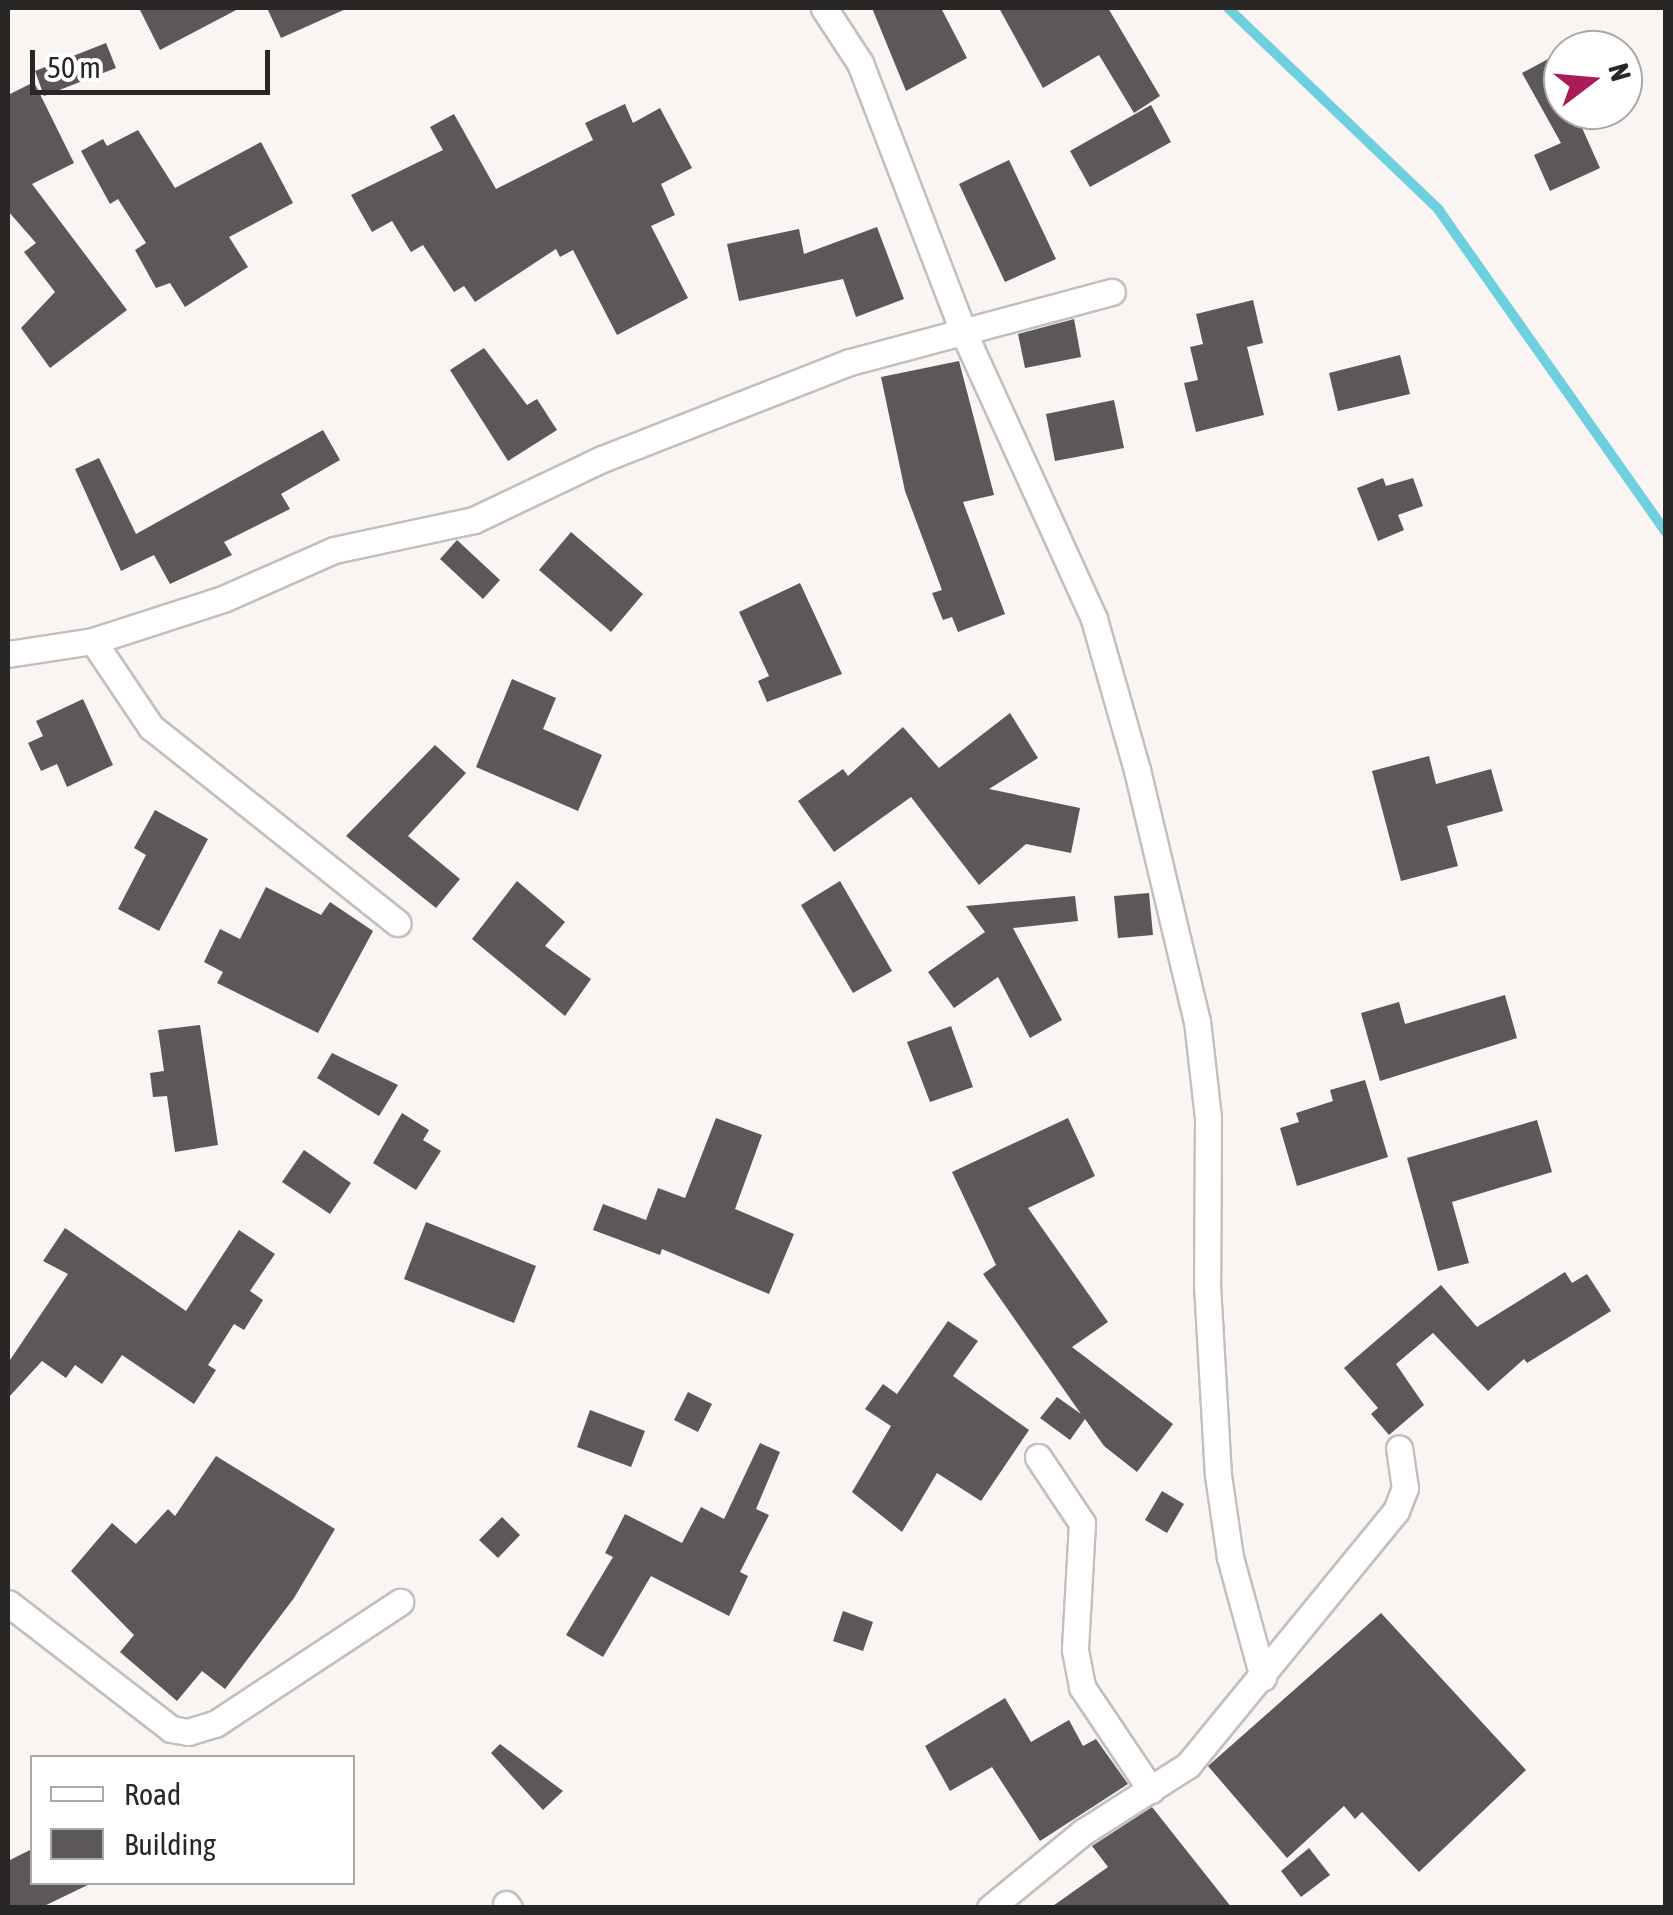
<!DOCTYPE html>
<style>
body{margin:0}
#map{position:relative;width:1673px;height:1915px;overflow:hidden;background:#faf5f3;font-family:"Asap Condensed",sans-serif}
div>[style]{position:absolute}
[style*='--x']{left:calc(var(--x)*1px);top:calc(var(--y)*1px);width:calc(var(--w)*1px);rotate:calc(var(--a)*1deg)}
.stream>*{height:10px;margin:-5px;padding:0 5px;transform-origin:5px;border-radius:5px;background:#6ed0df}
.building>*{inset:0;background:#5b575a}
.roads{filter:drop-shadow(2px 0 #c4bfbd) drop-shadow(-2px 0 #c4bfbd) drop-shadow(0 2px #c4bfbd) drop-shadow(0 -2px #c4bfbd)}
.street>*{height:25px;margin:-12.5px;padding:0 12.5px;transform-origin:12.5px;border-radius:12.5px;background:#fff}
span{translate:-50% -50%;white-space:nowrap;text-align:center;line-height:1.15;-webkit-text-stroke:10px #fff;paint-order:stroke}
.frame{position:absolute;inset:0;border:10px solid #292726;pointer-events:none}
.legend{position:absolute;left:30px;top:1755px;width:325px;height:130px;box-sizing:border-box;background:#fff;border:2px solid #a9a9a8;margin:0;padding:12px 18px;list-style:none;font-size:30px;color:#292726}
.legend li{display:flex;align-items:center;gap:20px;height:50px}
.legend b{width:50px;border:2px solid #a9a9a8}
.north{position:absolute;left:1543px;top:30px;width:100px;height:100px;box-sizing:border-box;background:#fff;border:2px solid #a9a9a8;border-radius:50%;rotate:74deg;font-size:28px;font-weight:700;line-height:40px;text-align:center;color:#292726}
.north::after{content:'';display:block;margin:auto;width:35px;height:45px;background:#aa1c59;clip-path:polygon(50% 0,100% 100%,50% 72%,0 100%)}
.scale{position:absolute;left:30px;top:50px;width:240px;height:45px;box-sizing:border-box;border:5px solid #292726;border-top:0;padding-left:12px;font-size:30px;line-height:35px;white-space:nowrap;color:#292726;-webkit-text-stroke:8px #fff;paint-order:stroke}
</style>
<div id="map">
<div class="stream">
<div style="--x:1228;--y:8;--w:291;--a:43.7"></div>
<div style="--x:1438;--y:209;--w:395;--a:54.8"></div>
</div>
<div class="building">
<div style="clip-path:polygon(139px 8px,240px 8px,160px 50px)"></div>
<div style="clip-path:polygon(267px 8px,348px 8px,281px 38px)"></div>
<div style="clip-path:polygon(872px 8px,941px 8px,967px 58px,906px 91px)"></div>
<div style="clip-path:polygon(999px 8px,1108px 8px,1160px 96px,1134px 113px,1099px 55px,1043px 88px)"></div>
<div style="clip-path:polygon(106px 43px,116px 68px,44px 96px,35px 71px)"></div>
<div style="clip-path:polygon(1563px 51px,1563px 110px,1574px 110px,1600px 168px,1550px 191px,1534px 155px,1561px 143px,1522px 73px)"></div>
<div style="clip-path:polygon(34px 82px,74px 163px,32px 184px,127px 310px,50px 368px,21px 328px,55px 292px,24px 252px,36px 243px,8px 211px,8px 95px)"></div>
<div style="clip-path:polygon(625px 104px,633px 123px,660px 108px,692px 168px,661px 184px,675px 215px,651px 226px,688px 298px,617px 335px,573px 250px,560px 257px,556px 249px,475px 302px,464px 286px,454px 292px,423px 245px,411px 252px,392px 221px,372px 232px,351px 195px,443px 150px,430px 127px,454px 114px,496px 189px,593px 140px,585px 123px)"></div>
<div style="clip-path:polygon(1151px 105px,1171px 142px,1090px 187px,1070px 151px)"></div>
<div style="clip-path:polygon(138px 130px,175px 188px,261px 142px,293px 203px,229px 237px,248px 267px,185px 307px,170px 283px,156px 288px,135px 250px,146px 243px,118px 199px,110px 204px,81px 151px,103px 139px,107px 146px)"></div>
<div style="clip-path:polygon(1009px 160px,1056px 259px,1005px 282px,959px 184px)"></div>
<div style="clip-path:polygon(877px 227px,904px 299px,856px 317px,843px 279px,739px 301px,727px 244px,799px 229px,804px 254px)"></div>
<div style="clip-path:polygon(1253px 300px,1263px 343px,1247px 347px,1264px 415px,1196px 432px,1184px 383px,1198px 380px,1190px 347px,1203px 344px,1196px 314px)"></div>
<div style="clip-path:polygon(1074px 319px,1081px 357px,1025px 368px,1018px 334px)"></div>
<div style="clip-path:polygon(484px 348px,527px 405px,537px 399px,557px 430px,508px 461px,450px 370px)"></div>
<div style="clip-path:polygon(1400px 355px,1410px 394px,1338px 411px,1329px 373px)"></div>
<div style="clip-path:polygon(959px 361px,994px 495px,963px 502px,1005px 614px,958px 632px,952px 617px,943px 620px,932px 593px,942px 590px,905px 491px,881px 377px)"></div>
<div style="clip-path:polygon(1114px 400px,1124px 448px,1055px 461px,1046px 414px)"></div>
<div style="clip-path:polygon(323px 430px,340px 460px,281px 494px,290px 509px,224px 542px,232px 555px,170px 584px,154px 555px,121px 571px,75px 469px,99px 458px,136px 534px)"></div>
<div style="clip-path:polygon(1383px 478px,1386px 486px,1413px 478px,1423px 506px,1398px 515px,1404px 530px,1378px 541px,1357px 488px)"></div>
<div style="clip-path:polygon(571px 532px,643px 594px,611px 632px,539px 570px)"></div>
<div style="clip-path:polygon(457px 540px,500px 580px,483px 599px,440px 559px)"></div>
<div style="clip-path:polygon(800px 583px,842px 674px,767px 702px,758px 681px,769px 676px,739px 612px)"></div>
<div style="clip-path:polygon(512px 679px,556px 698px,543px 729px,602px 755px,578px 811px,476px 767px)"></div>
<div style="clip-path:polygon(83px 699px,113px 765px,67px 787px,57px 764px,41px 771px,28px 743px,43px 736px,36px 721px)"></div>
<div style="clip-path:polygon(1010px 713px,1038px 758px,989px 789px,1080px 808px,1071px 853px,1026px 844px,979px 885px,911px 797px,834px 852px,798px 801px,843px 769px,848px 776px,903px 727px,939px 768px)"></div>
<div style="clip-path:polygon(435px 745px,466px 773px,408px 836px,460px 879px,436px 908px,346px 836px)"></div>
<div style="clip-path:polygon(1429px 756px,1436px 784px,1491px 769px,1503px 811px,1447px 826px,1458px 866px,1401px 881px,1372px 771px)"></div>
<div style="clip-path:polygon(155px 810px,208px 839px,159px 931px,118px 909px,146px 855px,134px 848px)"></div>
<div style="clip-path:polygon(517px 881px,565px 922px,545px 946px,591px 979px,565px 1016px,472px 939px)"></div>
<div style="clip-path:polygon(840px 881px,892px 971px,853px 993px,801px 905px)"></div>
<div style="clip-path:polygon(266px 887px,321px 915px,330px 902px,373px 931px,318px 1033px,217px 983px,223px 972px,204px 962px,220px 929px,240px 939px)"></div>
<div style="clip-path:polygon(1149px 893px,1153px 935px,1118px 938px,1114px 896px)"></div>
<div style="clip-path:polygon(1075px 896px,1078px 921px,1013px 928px,1062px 1020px,1030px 1038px,998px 977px,954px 1008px,928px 972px,985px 932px,966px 906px)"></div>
<div style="clip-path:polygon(1505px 995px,1517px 1038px,1380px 1081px,1361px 1013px,1399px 1002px,1405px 1024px)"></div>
<div style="clip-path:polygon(200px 1025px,218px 1145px,175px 1152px,167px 1096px,153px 1097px,150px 1073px,164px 1071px,158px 1030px)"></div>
<div style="clip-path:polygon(951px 1026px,973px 1087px,930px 1102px,907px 1042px)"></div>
<div style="clip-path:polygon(332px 1053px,398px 1085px,379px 1116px,317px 1078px)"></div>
<div style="clip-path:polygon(1365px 1080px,1388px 1157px,1297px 1186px,1280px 1128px,1299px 1122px,1296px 1113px,1333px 1101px,1330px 1090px)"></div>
<div style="clip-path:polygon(402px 1113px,429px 1130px,423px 1140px,441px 1151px,416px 1190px,373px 1163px)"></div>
<div style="clip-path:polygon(716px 1118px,762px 1135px,735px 1209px,794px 1234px,769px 1294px,662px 1249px,660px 1255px,593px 1230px,603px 1204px,646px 1220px,658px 1188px,685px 1198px)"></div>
<div style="clip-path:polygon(1068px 1118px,1095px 1176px,1028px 1208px,1108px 1322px,1072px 1347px,1173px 1424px,1137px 1472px,1104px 1446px,1085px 1419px,1070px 1440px,1040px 1418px,1057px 1397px,1081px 1414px,983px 1274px,996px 1265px,952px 1172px)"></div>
<div style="clip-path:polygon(1537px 1120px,1552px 1172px,1452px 1202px,1469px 1263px,1438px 1271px,1407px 1158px)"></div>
<div style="clip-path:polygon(304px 1150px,351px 1183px,330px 1214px,282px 1182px)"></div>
<div style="clip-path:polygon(426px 1222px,536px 1266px,514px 1323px,404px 1279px)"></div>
<div style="clip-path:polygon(65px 1228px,186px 1311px,239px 1230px,275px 1254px,250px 1291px,263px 1300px,244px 1330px,234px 1324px,208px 1365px,216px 1370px,194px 1404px,122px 1355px,102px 1384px,75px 1365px,66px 1378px,42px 1361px,8px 1398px,8px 1363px,68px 1274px,43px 1261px)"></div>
<div style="clip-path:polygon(1565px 1272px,1572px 1283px,1587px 1274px,1611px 1311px,1527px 1363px,1524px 1359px,1488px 1391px,1433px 1333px,1396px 1364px,1424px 1405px,1389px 1435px,1371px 1414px,1378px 1408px,1344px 1368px,1441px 1285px,1477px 1327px)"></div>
<div style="clip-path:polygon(948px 1321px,978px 1341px,953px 1376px,1029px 1430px,981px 1501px,937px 1473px,902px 1532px,852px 1492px,891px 1426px,865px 1409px,883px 1384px,897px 1394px)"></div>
<div style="clip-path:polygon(688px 1392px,712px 1404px,698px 1432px,674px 1420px)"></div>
<div style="clip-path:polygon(590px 1410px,645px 1431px,631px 1467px,577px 1447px)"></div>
<div style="clip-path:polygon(760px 1443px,780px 1452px,756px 1509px,769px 1515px,740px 1572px,748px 1576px,729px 1616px,651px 1576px,603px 1657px,566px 1635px,613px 1557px,605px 1553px,625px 1514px,682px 1543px,701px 1507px,724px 1519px)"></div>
<div style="clip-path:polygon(216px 1456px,335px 1529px,294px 1598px,225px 1689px,202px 1671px,177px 1701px,120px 1652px,134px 1635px,71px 1571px,112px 1523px,136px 1544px,168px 1509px,175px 1516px)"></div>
<div style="clip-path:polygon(1162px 1491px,1184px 1504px,1167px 1533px,1145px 1520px)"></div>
<div style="clip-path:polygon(502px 1517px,520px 1535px,498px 1558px,479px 1540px)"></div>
<div style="clip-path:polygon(843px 1611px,873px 1622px,863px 1651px,833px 1641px)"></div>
<div style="clip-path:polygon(1381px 1613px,1526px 1770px,1419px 1872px,1362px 1812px,1355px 1819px,1344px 1806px,1287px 1858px,1208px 1766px)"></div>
<div style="clip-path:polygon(1005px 1698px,1031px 1742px,1069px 1720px,1083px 1746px,1096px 1739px,1128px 1784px,1040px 1841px,992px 1767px,950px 1791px,925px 1746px)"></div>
<div style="clip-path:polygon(500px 1744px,563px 1791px,543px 1810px,491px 1753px)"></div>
<div style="clip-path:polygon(1152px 1807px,1232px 1908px,1050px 1908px,1108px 1867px,1092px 1846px)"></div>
<div style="clip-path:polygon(1309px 1848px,1330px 1875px,1301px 1897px,1281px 1871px)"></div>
<div style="clip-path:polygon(32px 1849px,32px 1882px,94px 1882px,40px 1908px,8px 1908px,8px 1861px)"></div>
</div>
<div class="roads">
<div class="street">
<div style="--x:824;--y:8;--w:66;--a:56.8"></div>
<div style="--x:860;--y:63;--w:285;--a:69"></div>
<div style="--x:962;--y:329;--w:319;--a:65.5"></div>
<div style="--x:1094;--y:619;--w:157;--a:74.1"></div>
<div style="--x:1137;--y:770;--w:258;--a:76.6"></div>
<div style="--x:1197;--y:1021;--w:97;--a:83.5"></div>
<div style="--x:1208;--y:1117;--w:168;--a:90.3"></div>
<div style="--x:1207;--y:1285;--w:190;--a:86.7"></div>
<div style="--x:1218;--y:1475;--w:83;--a:81.7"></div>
<div style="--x:1230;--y:1557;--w:125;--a:74.7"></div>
<div style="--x:93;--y:641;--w:104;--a:56"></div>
<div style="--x:151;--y:727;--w:315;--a:38.5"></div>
<div style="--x:8;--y:654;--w:86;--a:-8.7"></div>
<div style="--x:93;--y:641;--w:137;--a:-17.9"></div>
<div style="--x:223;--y:599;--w:121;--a:-23.8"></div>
<div style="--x:334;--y:550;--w:143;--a:-12.1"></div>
<div style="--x:474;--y:520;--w:142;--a:-25.5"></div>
<div style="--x:602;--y:459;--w:266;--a:-21.4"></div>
<div style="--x:850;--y:362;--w:271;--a:-15"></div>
<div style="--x:1038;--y:1457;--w:79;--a:56.3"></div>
<div style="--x:1082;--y:1523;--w:127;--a:93.2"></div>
<div style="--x:1075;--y:1650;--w:38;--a:79"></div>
<div style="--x:1082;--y:1687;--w:124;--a:56.2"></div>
<div style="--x:8;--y:1603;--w:206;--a:37.7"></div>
<div style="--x:171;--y:1729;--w:17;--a:10"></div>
<div style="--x:188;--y:1732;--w:28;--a:-17"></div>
<div style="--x:215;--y:1724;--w:222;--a:-33.4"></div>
<div style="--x:506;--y:1904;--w:5;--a:53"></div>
<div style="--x:990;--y:1908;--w:120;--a:-39.3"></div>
<div style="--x:1083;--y:1832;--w:125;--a:-32.5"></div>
<div style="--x:1188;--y:1765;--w:328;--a:-50.7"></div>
<div style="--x:1396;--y:1511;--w:25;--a:-69"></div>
<div style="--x:1405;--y:1488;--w:40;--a:-98.5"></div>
</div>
</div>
<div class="frame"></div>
<ul class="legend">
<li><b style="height:12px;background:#fff"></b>Road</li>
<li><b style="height:28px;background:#5b575a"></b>Building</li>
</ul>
<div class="north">N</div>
<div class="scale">50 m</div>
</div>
